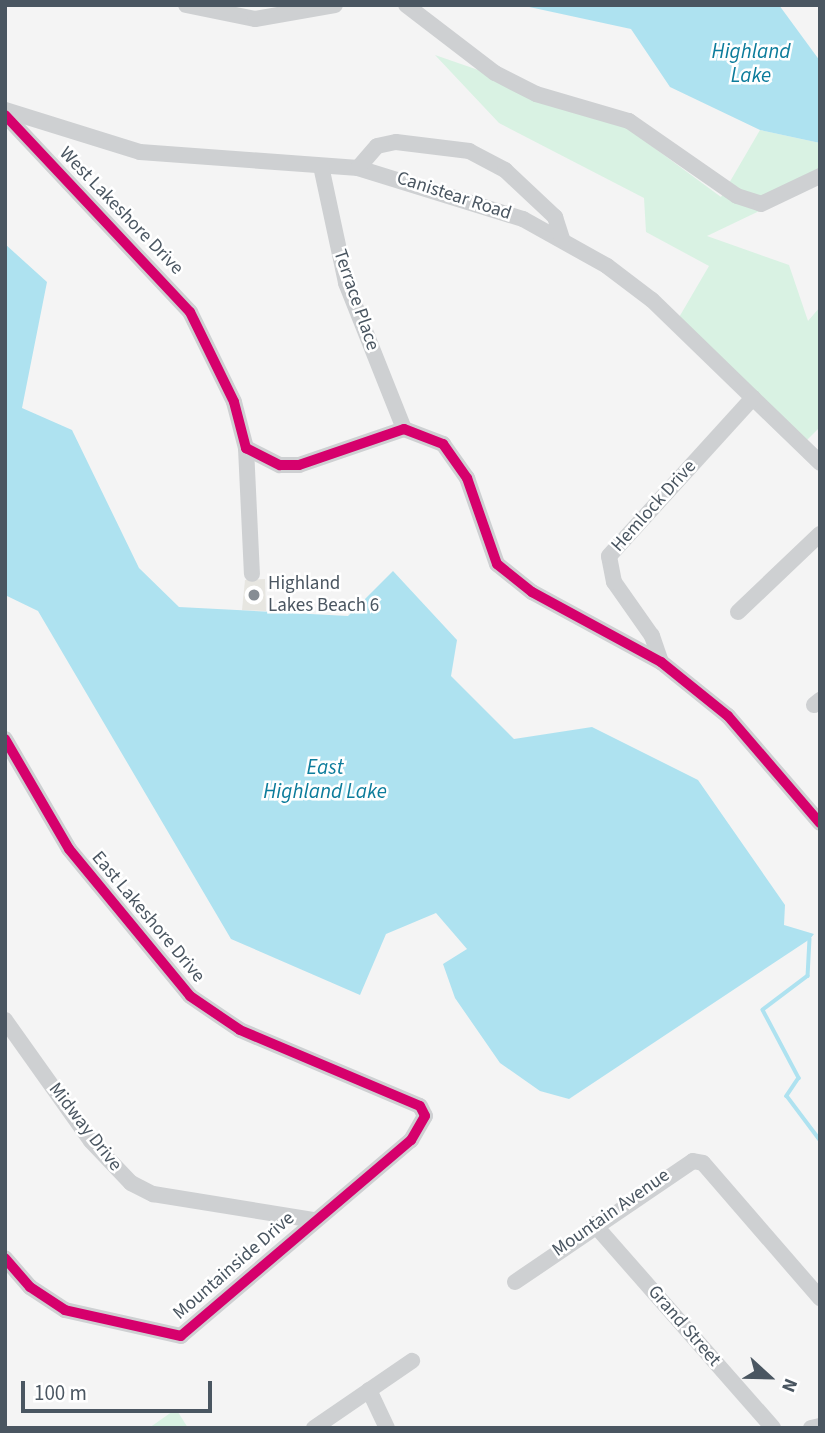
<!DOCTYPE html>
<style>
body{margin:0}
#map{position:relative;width:825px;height:1433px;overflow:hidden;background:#f4f4f4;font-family:"Source Sans 3",sans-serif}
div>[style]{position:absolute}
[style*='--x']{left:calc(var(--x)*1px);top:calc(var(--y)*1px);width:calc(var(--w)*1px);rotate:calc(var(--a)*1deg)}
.green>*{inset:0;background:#d9f2e3}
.sand>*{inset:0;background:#e7e6e1}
.water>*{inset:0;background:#aee2f0}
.stream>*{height:3.5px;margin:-1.75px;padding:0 1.75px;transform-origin:1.75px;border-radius:1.75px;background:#aee2f0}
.minor>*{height:16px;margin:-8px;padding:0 8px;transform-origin:8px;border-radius:8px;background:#ced0d2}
.cycleway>*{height:10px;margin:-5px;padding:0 5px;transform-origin:5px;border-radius:5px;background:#d6006c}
.dots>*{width:19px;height:19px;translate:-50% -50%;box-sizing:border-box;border:4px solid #fff;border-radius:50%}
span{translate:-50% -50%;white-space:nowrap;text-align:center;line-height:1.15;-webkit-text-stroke:5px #fff;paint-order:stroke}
.street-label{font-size:19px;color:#4a5661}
.poi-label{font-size:19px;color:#4a5661}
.left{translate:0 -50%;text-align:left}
.water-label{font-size:21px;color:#0c7c9b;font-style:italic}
.frame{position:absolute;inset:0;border:7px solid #4a5661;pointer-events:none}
.north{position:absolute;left:734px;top:1342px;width:70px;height:70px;-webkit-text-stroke:5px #fff;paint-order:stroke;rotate:112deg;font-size:19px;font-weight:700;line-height:28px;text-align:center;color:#4a5661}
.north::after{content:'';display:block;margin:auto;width:24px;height:32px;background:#4a5661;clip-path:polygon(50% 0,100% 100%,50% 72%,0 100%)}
.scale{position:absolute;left:21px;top:1381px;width:191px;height:32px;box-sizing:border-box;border:4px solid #4a5661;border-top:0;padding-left:9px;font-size:21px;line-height:24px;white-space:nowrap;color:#4a5661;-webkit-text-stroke:5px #fff;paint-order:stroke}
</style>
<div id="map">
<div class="green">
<div style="clip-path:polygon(435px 55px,611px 116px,721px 197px,760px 130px,820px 143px,820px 182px,707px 236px,789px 265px,808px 321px,820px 307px,820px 427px,802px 445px,678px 319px,709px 266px,646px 232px,644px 198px,499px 123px)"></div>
<div style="clip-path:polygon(176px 1409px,188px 1428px,149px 1428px)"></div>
</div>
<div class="sand">
<div style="clip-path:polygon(265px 579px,266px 611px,242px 610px,245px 580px)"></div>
</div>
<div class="water">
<div style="clip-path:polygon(520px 5px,779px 5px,820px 61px,820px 143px,760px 130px,670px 87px,631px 29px)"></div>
<div style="clip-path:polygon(5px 244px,47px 282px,22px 408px,72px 430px,139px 568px,179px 607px,348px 616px,393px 571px,457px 640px,451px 676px,514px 739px,592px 727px,698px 780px,785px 905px,784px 925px,814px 934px,810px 939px,569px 1099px,540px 1091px,500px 1063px,455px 998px,443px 964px,467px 949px,436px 913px,386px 934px,360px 995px,231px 939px,38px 611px,5px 595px)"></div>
</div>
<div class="stream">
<div style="--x:810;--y:939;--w:37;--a:93"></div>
<div style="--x:808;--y:976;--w:56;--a:142.9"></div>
<div style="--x:763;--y:1010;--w:77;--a:62.1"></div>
<div style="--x:799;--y:1078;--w:22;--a:124"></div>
<div style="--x:787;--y:1096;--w:55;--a:53.1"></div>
</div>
<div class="minor">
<div style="--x:186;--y:5;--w:70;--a:11.5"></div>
<div style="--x:255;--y:19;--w:81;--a:-9.9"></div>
<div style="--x:406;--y:5;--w:112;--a:37.4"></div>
<div style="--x:495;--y:73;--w:46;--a:27.1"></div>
<div style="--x:536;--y:94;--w:97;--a:16.2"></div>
<div style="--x:629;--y:121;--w:131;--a:34.8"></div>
<div style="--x:737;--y:196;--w:25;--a:18"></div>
<div style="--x:761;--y:204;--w:65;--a:-25.4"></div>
<div style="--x:5;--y:110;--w:141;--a:17.3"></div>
<div style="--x:140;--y:152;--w:219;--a:4.2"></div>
<div style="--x:358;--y:168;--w:173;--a:17.2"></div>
<div style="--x:523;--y:219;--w:96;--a:29.2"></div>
<div style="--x:607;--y:266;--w:56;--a:37.1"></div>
<div style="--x:652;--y:300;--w:234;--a:44.1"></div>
<div style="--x:5;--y:115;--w:270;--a:46.8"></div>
<div style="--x:190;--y:312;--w:100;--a:63.9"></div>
<div style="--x:234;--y:402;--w:48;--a:75.4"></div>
<div style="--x:246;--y:448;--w:38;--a:27"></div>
<div style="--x:280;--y:465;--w:19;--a:0"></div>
<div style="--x:299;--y:465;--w:111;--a:-18.9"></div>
<div style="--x:404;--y:429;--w:42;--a:21"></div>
<div style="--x:443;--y:444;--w:42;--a:54.8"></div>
<div style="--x:467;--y:478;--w:91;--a:70.8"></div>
<div style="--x:497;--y:564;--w:45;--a:38.7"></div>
<div style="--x:532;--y:592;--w:147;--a:28.5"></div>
<div style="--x:661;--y:662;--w:86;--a:38.9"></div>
<div style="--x:728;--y:716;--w:141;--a:49.3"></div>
<div style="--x:321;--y:166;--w:120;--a:77.9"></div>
<div style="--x:346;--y:283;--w:157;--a:68.3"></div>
<div style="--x:358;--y:168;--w:29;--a:-49"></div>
<div style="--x:377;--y:146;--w:19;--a:-12"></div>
<div style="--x:396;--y:142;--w:74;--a:7"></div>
<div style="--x:469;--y:151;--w:41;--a:27.8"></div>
<div style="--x:505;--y:170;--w:69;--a:43.2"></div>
<div style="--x:555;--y:217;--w:22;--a:72"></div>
<div style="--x:246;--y:448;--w:126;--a:87.3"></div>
<div style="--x:738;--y:612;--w:113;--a:-43.6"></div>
<div style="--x:661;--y:662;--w:28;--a:-109"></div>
<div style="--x:652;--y:636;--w:66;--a:-125.1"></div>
<div style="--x:614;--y:582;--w:26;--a:-101"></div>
<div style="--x:609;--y:556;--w:214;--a:-47.7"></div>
<div style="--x:814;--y:705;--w:8;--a:-40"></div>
<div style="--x:5;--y:739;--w:127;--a:59.8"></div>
<div style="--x:69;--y:849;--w:190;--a:50.5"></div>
<div style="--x:190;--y:996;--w:60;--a:34.2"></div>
<div style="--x:240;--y:1030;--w:195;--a:22.9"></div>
<div style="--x:420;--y:1106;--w:11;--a:63"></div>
<div style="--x:425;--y:1116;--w:28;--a:120"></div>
<div style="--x:411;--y:1140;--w:302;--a:139.6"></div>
<div style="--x:181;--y:1336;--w:119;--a:-167.4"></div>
<div style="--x:65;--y:1310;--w:42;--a:-146.7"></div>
<div style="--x:30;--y:1287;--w:38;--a:-131"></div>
<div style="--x:5;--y:1020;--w:148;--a:54.6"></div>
<div style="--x:91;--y:1141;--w:58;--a:46.4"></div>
<div style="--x:131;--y:1183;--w:25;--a:27"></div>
<div style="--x:153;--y:1194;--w:162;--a:9.2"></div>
<div style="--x:594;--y:1224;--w:271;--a:48.7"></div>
<div style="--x:515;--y:1282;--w:215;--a:-34.2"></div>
<div style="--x:693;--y:1161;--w:10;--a:11"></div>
<div style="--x:703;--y:1163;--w:179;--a:49.1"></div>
<div style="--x:369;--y:1390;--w:42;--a:64.7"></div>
<div style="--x:314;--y:1428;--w:119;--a:-34.4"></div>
<div style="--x:811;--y:1428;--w:9;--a:-13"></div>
</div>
<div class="cycleway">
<div style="--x:5;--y:115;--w:270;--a:46.8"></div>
<div style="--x:190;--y:312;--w:100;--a:63.9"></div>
<div style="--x:234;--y:402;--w:48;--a:75.4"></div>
<div style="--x:246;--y:448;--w:38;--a:27"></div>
<div style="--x:280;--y:465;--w:19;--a:0"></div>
<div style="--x:299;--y:465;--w:111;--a:-18.9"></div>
<div style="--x:404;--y:429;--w:42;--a:21"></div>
<div style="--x:443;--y:444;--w:42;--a:54.8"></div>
<div style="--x:467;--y:478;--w:91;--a:70.8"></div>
<div style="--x:497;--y:564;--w:45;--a:38.7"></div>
<div style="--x:532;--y:592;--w:147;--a:28.5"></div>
<div style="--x:661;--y:662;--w:86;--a:38.9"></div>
<div style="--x:728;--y:716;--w:141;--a:49.3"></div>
<div style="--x:5;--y:739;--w:127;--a:59.8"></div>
<div style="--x:69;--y:849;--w:190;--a:50.5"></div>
<div style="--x:190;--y:996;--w:60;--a:34.2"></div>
<div style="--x:240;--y:1030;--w:195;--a:22.9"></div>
<div style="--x:420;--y:1106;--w:11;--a:63"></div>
<div style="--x:425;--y:1116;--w:28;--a:120"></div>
<div style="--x:411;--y:1140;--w:302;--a:139.6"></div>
<div style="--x:181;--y:1336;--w:119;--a:-167.4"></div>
<div style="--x:65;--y:1310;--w:42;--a:-146.7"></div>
<div style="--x:30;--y:1287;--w:38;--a:-131"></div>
</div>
<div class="dots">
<div style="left:254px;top:595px;background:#868d94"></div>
</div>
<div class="street-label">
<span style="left:454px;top:196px;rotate:18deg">Canistear Road</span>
<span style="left:121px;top:211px;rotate:46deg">West Lakeshore Drive</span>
<span style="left:356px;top:300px;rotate:71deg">Terrace Place</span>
<span style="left:654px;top:506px;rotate:-48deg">Hemlock Drive</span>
<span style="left:148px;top:917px;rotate:50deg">East Lakeshore Drive</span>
<span style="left:85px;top:1127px;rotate:52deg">Midway Drive</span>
<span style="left:611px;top:1213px;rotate:-35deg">Mountain Avenue</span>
<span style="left:234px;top:1266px;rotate:-41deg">Mountainside Drive</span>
<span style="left:684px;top:1326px;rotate:49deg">Grand Street</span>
</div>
<div class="poi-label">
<span class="left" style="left:268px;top:595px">Highland<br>Lakes Beach 6</span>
</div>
<div class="water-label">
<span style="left:751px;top:63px">Highland<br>Lake</span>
<span style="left:325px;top:779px">East<br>Highland Lake</span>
</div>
<div class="frame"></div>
<div class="north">N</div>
<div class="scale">100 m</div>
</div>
